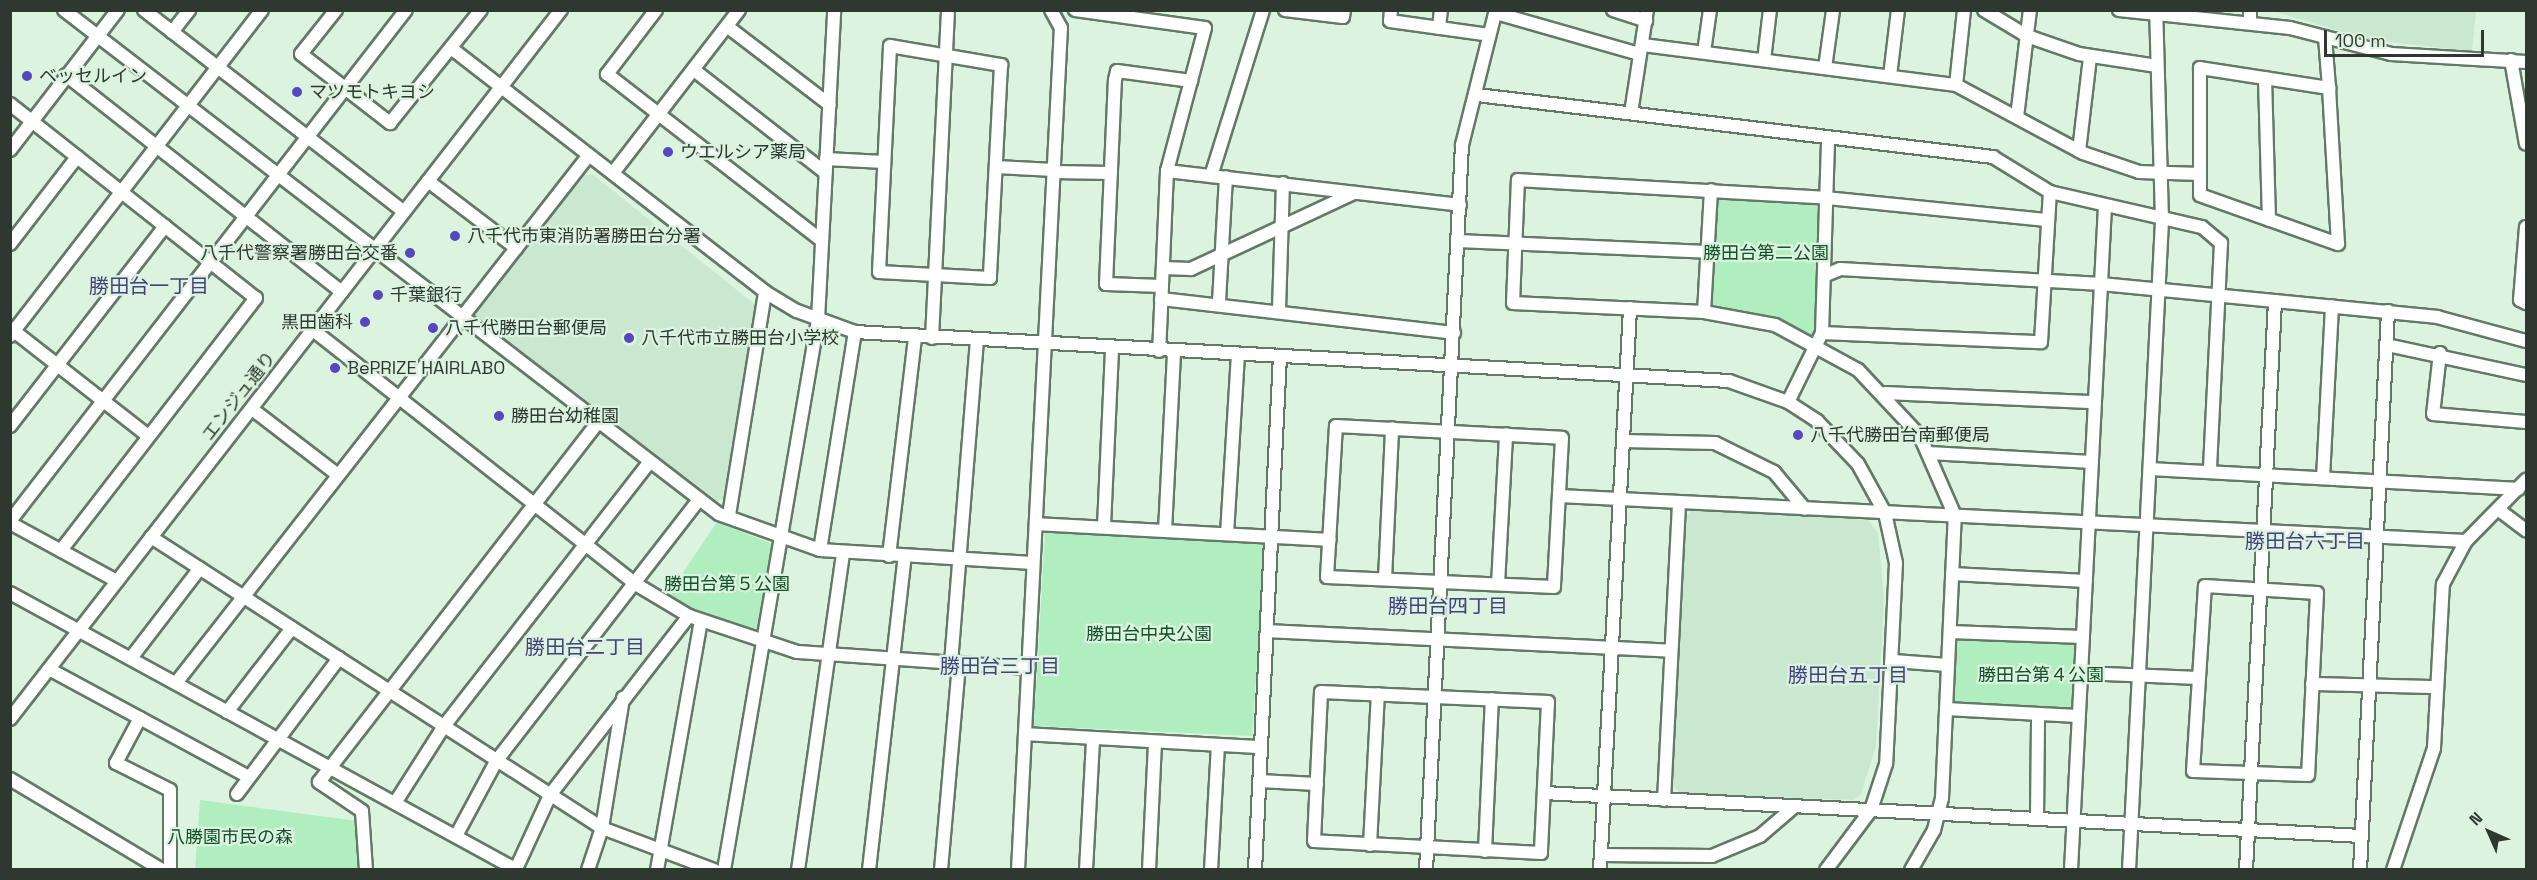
<!DOCTYPE html>
<meta charset="utf-8">
<style>
body{margin:0}
#map{position:relative;width:2537px;height:880px;overflow:hidden;background:#dbf3df;font-family:"Space Grotesk","Noto Sans JP",sans-serif}
div>[style]{position:absolute}
[style*='--x']{left:calc(var(--x)*1px);top:calc(var(--y)*1px);width:calc(var(--w)*1px);rotate:calc(var(--a)*1deg)}
.built>*{inset:0;background:#c9e8cf}
.green>*{inset:0;background:#b1eebf}
.roads{filter:drop-shadow(2px 0 #637968) drop-shadow(-2px 0 #637968) drop-shadow(0 2px #637968) drop-shadow(0 -2px #637968)}
.minor>*{height:12px;margin:-6px;padding:0 6px;transform-origin:6px;border-radius:6px;background:#fff}
.dots>*{width:16px;height:16px;translate:-50% -50%;box-sizing:border-box;border:3px solid #dbf3df;border-radius:50%}
span{translate:-50% -50%;white-space:nowrap;text-align:center;line-height:1.15;-webkit-text-stroke:4.5px #dbf3df;paint-order:stroke}
.poi-label{font-size:18px;color:#2e3830}
.left{translate:0 -50%;text-align:left}
.right{translate:-100% -50%;text-align:right}
.park-label{font-size:18px;color:#145029}
.street-label{font-size:18px;color:#2e3830}
.neighbourhood-label{font-size:20px;color:#43407d}
.frame{position:absolute;inset:0;border:12px solid #2e3830;pointer-events:none}
.north{position:absolute;left:2459px;top:802px;width:60px;height:60px;-webkit-text-stroke:4px #dbf3df;paint-order:stroke;rotate:315deg;font-size:16px;font-weight:700;line-height:24px;text-align:center;color:#2e3830}
.north::after{content:'';display:block;margin:auto;width:21px;height:27px;background:#2e3830;clip-path:polygon(50% 0,100% 100%,50% 72%,0 100%)}
.scale{position:absolute;left:2324px;top:30px;width:160px;height:27px;box-sizing:border-box;border:3px solid #2e3830;border-top:0;padding-left:8px;font-size:18px;line-height:21px;white-space:nowrap;color:#2e3830;-webkit-text-stroke:4px #dbf3df;paint-order:stroke}
</style>
<div id="map">
<div class="built">
<div style="clip-path:polygon(2273px 11px,2476px 11px,2472px 51px,2370px 40px)"></div>
<div style="clip-path:polygon(592px 174px,758px 307px,726px 498px,717px 501px,474px 315px,581px 176px)"></div>
<div style="clip-path:polygon(1693px 509px,1868px 520px,1878px 533px,1884px 599px,1876px 746px,1861px 794px,1854px 800px,1680px 793px,1673px 786px,1686px 516px)"></div>
</div>
<div class="green">
<div style="clip-path:polygon(1715px 195px,1820px 202px,1819px 330px,1814px 339px,1753px 313px,1707px 310px)"></div>
<div style="clip-path:polygon(717px 522px,775px 545px,761px 640px,702px 619px,666px 598px)"></div>
<div style="clip-path:polygon(1045px 532px,1265px 542px,1252px 736px,1034px 726px)"></div>
<div style="clip-path:polygon(1950px 632px,2083px 637px,2078px 716px,1946px 709px)"></div>
<div style="clip-path:polygon(200px 800px,357px 821px,359px 869px,195px 870px)"></div>
</div>
<div class="roads">
<div class="minor">
<div style="--x:64;--y:10;--w:826;--a:37.58"></div>
<div style="--x:719;--y:514;--w:107;--a:19.6"></div>
<div style="--x:820;--y:550;--w:213;--a:3.5"></div>
<div style="--x:144;--y:10;--w:329;--a:37.8"></div>
<div style="--x:336;--y:10;--w:56;--a:128.5"></div>
<div style="--x:301;--y:54;--w:113;--a:37.8"></div>
<div style="--x:390;--y:123;--w:145;--a:-51.2"></div>
<div style="--x:656;--y:10;--w:81;--a:127.4"></div>
<div style="--x:607;--y:74;--w:272;--a:37.8"></div>
<div style="--x:1075;--y:10;--w:131;--a:7.9"></div>
<div style="--x:1205;--y:28;--w:148;--a:104.9"></div>
<div style="--x:1167;--y:171;--w:180;--a:92.5"></div>
<div style="--x:1285;--y:10;--w:58;--a:6.9"></div>
<div style="--x:1343;--y:17;--w:7;--a:-82"></div>
<div style="--x:1391;--y:10;--w:11;--a:95"></div>
<div style="--x:1390;--y:21;--w:100;--a:8"></div>
<div style="--x:1613;--y:10;--w:35;--a:18"></div>
<div style="--x:1984;--y:10;--w:50;--a:31.2"></div>
<div style="--x:2027;--y:36;--w:55;--a:19.1"></div>
<div style="--x:2079;--y:54;--w:79;--a:8.7"></div>
<div style="--x:2119;--y:10;--w:172;--a:6"></div>
<div style="--x:2290;--y:28;--w:104;--a:14.4"></div>
<div style="--x:2391;--y:54;--w:135;--a:3.4"></div>
<div style="--x:1496;--y:13;--w:149;--a:16"></div>
<div style="--x:2250;--y:23;--w:13;--a:-90"></div>
<div style="--x:728;--y:27;--w:128;--a:37.4"></div>
<div style="--x:1439;--y:28;--w:18;--a:-84"></div>
<div style="--x:172;--y:32;--w:28;--a:-52"></div>
<div style="--x:2325;--y:37;--w:51;--a:85.5"></div>
<div style="--x:2329;--y:88;--w:156;--a:86.7"></div>
<div style="--x:2338;--y:244;--w:146;--a:-160.5"></div>
<div style="--x:2200;--y:195;--w:127;--a:-90"></div>
<div style="--x:2200;--y:68;--w:131;--a:8.8"></div>
<div style="--x:1643;--y:45;--w:316;--a:7.3"></div>
<div style="--x:1956;--y:85;--w:144;--a:28.2"></div>
<div style="--x:2083;--y:153;--w:59;--a:18.7"></div>
<div style="--x:2139;--y:172;--w:61;--a:1.9"></div>
<div style="--x:890;--y:46;--w:113;--a:9.7"></div>
<div style="--x:1001;--y:65;--w:213;--a:93"></div>
<div style="--x:990;--y:278;--w:111;--a:-176.9"></div>
<div style="--x:879;--y:272;--w:226;--a:-87.2"></div>
<div style="--x:451;--y:48;--w:398;--a:37.8"></div>
<div style="--x:765;--y:292;--w:37;--a:31"></div>
<div style="--x:797;--y:311;--w:62;--a:19.9"></div>
<div style="--x:855;--y:332;--w:875;--a:3.21"></div>
<div style="--x:1729;--y:381;--w:63;--a:19.6"></div>
<div style="--x:1788;--y:402;--w:35;--a:33"></div>
<div style="--x:1817;--y:421;--w:59;--a:46.4"></div>
<div style="--x:1858;--y:464;--w:56;--a:61.1"></div>
<div style="--x:1885;--y:513;--w:51;--a:77.6"></div>
<div style="--x:1896;--y:563;--w:201;--a:92.8"></div>
<div style="--x:1886;--y:764;--w:48;--a:108.1"></div>
<div style="--x:1871;--y:810;--w:75;--a:126.9"></div>
<div style="--x:1704;--y:52;--w:42;--a:-81.9"></div>
<div style="--x:1764;--y:60;--w:50;--a:-83.2"></div>
<div style="--x:2511;--y:60;--w:85;--a:79.9"></div>
<div style="--x:1825;--y:68;--w:59;--a:-82.1"></div>
<div style="--x:694;--y:70;--w:167;--a:38"></div>
<div style="--x:66;--y:75;--w:351;--a:38.2"></div>
<div style="--x:1890;--y:76;--w:66;--a:-83.1"></div>
<div style="--x:2265;--y:78;--w:142;--a:88.4"></div>
<div style="--x:1956;--y:85;--w:75;--a:-83.9"></div>
<div style="--x:1477;--y:95;--w:520;--a:6.85"></div>
<div style="--x:1993;--y:157;--w:67;--a:31.6"></div>
<div style="--x:2050;--y:192;--w:156;--a:13"></div>
<div style="--x:2202;--y:227;--w:25;--a:40"></div>
<div style="--x:2221;--y:243;--w:229;--a:92.8"></div>
<div style="--x:10;--y:104;--w:313;--a:38.3"></div>
<div style="--x:256;--y:298;--w:319;--a:127.7"></div>
<div style="--x:1631;--y:113;--w:104;--a:-81.2"></div>
<div style="--x:2017;--y:117;--w:108;--a:-83.1"></div>
<div style="--x:10;--y:150;--w:177;--a:-52.4"></div>
<div style="--x:2079;--y:151;--w:95;--a:-83.3"></div>
<div style="--x:826;--y:159;--w:58;--a:3"></div>
<div style="--x:996;--y:167;--w:58;--a:3"></div>
<div style="--x:1167;--y:171;--w:295;--a:6.6"></div>
<div style="--x:1054;--y:172;--w:57;--a:1"></div>
<div style="--x:613;--y:173;--w:206;--a:-52.3"></div>
<div style="--x:1211;--y:176;--w:174;--a:-72.6"></div>
<div style="--x:428;--y:181;--w:111;--a:37.3"></div>
<div style="--x:2526;--y:227;--w:73;--a:94.7"></div>
<div style="--x:2520;--y:300;--w:7;--a:27"></div>
<div style="--x:1458;--y:241;--w:249;--a:2.5"></div>
<div style="--x:10;--y:244;--w:110;--a:-52.4"></div>
<div style="--x:1163;--y:268;--w:28;--a:2"></div>
<div style="--x:1191;--y:269;--w:180;--a:-25"></div>
<div style="--x:1826;--y:275;--w:15;--a:-23"></div>
<div style="--x:1840;--y:269;--w:262;--a:3.3"></div>
<div style="--x:2102;--y:284;--w:337;--a:5.6"></div>
<div style="--x:2437;--y:317;--w:92;--a:15.1"></div>
<div style="--x:1162;--y:286;--w:56;--a:-178"></div>
<div style="--x:1106;--y:284;--w:204;--a:-87.5"></div>
<div style="--x:1115;--y:80;--w:9;--a:-77"></div>
<div style="--x:1117;--y:71;--w:75;--a:7.7"></div>
<div style="--x:1161;--y:299;--w:295;--a:6.6"></div>
<div style="--x:1219;--y:302;--w:125;--a:-86.8"></div>
<div style="--x:1279;--y:310;--w:127;--a:-88.2"></div>
<div style="--x:1704;--y:312;--w:122;--a:-86.7"></div>
<div style="--x:10;--y:328;--w:175;--a:38"></div>
<div style="--x:313;--y:330;--w:409;--a:38.2"></div>
<div style="--x:634;--y:583;--w:64;--a:31"></div>
<div style="--x:689;--y:616;--w:114;--a:18.4"></div>
<div style="--x:797;--y:652;--w:232;--a:4"></div>
<div style="--x:1822;--y:333;--w:219;--a:2.4"></div>
<div style="--x:2041;--y:342;--w:150;--a:-86.6"></div>
<div style="--x:10;--y:336;--w:412;--a:-52.3"></div>
<div style="--x:932;--y:338;--w:328;--a:-87.2"></div>
<div style="--x:2387;--y:345;--w:142;--a:12.2"></div>
<div style="--x:2440;--y:353;--w:61;--a:96.5"></div>
<div style="--x:2433;--y:414;--w:93;--a:4.9"></div>
<div style="--x:1885;--y:393;--w:210;--a:2.5"></div>
<div style="--x:1788;--y:402;--w:77;--a:-63.8"></div>
<div style="--x:1822;--y:333;--w:195;--a:-88.2"></div>
<div style="--x:252;--y:409;--w:108;--a:37.5"></div>
<div style="--x:10;--y:426;--w:253;--a:-52.2"></div>
<div style="--x:1336;--y:426;--w:226;--a:3"></div>
<div style="--x:1562;--y:438;--w:149;--a:93.1"></div>
<div style="--x:1554;--y:587;--w:227;--a:-177.5"></div>
<div style="--x:1327;--y:577;--w:151;--a:-86.6"></div>
<div style="--x:1623;--y:441;--w:92;--a:1.2"></div>
<div style="--x:1715;--y:443;--w:66;--a:26.2"></div>
<div style="--x:1774;--y:472;--w:48;--a:50"></div>
<div style="--x:1929;--y:453;--w:163;--a:3.2"></div>
<div style="--x:2151;--y:469;--w:368;--a:3.1"></div>
<div style="--x:2323;--y:478;--w:172;--a:-87"></div>
<div style="--x:1559;--y:496;--w:908;--a:2.84"></div>
<div style="--x:2499;--y:510;--w:34;--a:37"></div>
<div style="--x:729;--y:515;--w:226;--a:-80.8"></div>
<div style="--x:10;--y:521;--w:646;--a:-52.23"></div>
<div style="--x:10;--y:523;--w:122;--a:28.5"></div>
<div style="--x:1036;--y:524;--w:294;--a:3.1"></div>
<div style="--x:1104;--y:526;--w:178;--a:-87.4"></div>
<div style="--x:1165;--y:531;--w:180;--a:-87.1"></div>
<div style="--x:1227;--y:534;--w:180;--a:-86.5"></div>
<div style="--x:151;--y:537;--w:537;--a:32.83"></div>
<div style="--x:602;--y:828;--w:120;--a:20.6"></div>
<div style="--x:820;--y:550;--w:221;--a:-80.9"></div>
<div style="--x:889;--y:556;--w:221;--a:-83.2"></div>
<div style="--x:1952;--y:574;--w:134;--a:3"></div>
<div style="--x:1385;--y:579;--w:151;--a:-87.3"></div>
<div style="--x:1498;--y:584;--w:150;--a:-86.9"></div>
<div style="--x:2205;--y:586;--w:112;--a:3.6"></div>
<div style="--x:2317;--y:593;--w:182;--a:92.8"></div>
<div style="--x:2308;--y:775;--w:115;--a:-178"></div>
<div style="--x:2193;--y:771;--w:185;--a:-86.3"></div>
<div style="--x:10;--y:593;--w:578;--a:28.65"></div>
<div style="--x:1267;--y:631;--w:404;--a:2.8"></div>
<div style="--x:1950;--y:632;--w:133;--a:2.2"></div>
<div style="--x:131;--y:658;--w:113;--a:-52.5"></div>
<div style="--x:1894;--y:661;--w:53;--a:4.3"></div>
<div style="--x:951;--y:663;--w:324;--a:-85.4"></div>
<div style="--x:49;--y:669;--w:227;--a:28.4"></div>
<div style="--x:2082;--y:673;--w:116;--a:2.5"></div>
<div style="--x:176;--y:683;--w:670;--a:-51.97"></div>
<div style="--x:2312;--y:684;--w:122;--a:1.4"></div>
<div style="--x:1321;--y:692;--w:227;--a:2.5"></div>
<div style="--x:1548;--y:702;--w:151;--a:92.7"></div>
<div style="--x:1541;--y:853;--w:227;--a:-177"></div>
<div style="--x:1314;--y:841;--w:149;--a:-87.3"></div>
<div style="--x:1946;--y:709;--w:132;--a:3"></div>
<div style="--x:227;--y:712;--w:106;--a:-52.3"></div>
<div style="--x:140;--y:718;--w:51;--a:118.1"></div>
<div style="--x:116;--y:763;--w:60;--a:26.6"></div>
<div style="--x:170;--y:790;--w:80;--a:90"></div>
<div style="--x:10;--y:719;--w:898;--a:-52.15"></div>
<div style="--x:1025;--y:734;--w:236;--a:3.2"></div>
<div style="--x:10;--y:779;--w:177;--a:30.9"></div>
<div style="--x:1259;--y:781;--w:58;--a:3"></div>
<div style="--x:1544;--y:793;--w:819;--a:3.01"></div>
<div style="--x:237;--y:794;--w:170;--a:-53.1"></div>
<div style="--x:1664;--y:800;--w:298;--a:-87.1"></div>
<div style="--x:395;--y:803;--w:91;--a:-57.5"></div>
<div style="--x:444;--y:726;--w:333;--a:-52.1"></div>
<div style="--x:2037;--y:818;--w:104;--a:-89.4"></div>
<div style="--x:456;--y:836;--w:86;--a:-61.7"></div>
<div style="--x:497;--y:760;--w:328;--a:-52.2"></div>
<div style="--x:1370;--y:845;--w:151;--a:-87"></div>
<div style="--x:1485;--y:851;--w:152;--a:-87.4"></div>
<div style="--x:1601;--y:855;--w:111;--a:0.5"></div>
<div style="--x:1712;--y:856;--w:52;--a:-22.6"></div>
<div style="--x:1760;--y:836;--w:46;--a:-40.6"></div>
<div style="--x:516;--y:869;--w:81;--a:-65.3"></div>
<div style="--x:550;--y:795;--w:227;--a:-52.2"></div>
<div style="--x:366;--y:870;--w:59;--a:-93.9"></div>
<div style="--x:362;--y:811;--w:52;--a:-146"></div>
<div style="--x:319;--y:782;--w:454;--a:-52.2"></div>
<div style="--x:588;--y:870;--w:44;--a:-71.6"></div>
<div style="--x:602;--y:828;--w:132;--a:-80.8"></div>
<div style="--x:657;--y:870;--w:253;--a:-80"></div>
<div style="--x:724;--y:870;--w:558;--a:-80.3"></div>
<div style="--x:818;--y:320;--w:310;--a:-87"></div>
<div style="--x:798;--y:870;--w:320;--a:-81.9"></div>
<div style="--x:869;--y:870;--w:316;--a:-83.5"></div>
<div style="--x:941;--y:870;--w:208;--a:-85"></div>
<div style="--x:1018;--y:870;--w:843;--a:-87.08"></div>
<div style="--x:1061;--y:28;--w:21;--a:-119"></div>
<div style="--x:1086;--y:870;--w:131;--a:-86.9"></div>
<div style="--x:1149;--y:870;--w:128;--a:-87.3"></div>
<div style="--x:1211;--y:870;--w:124;--a:-86.8"></div>
<div style="--x:1255;--y:870;--w:515;--a:-87.22"></div>
<div style="--x:1426;--y:870;--w:726;--a:-87.16"></div>
<div style="--x:1462;--y:145;--w:139;--a:-75.9"></div>
<div style="--x:1600;--y:870;--w:563;--a:-86.94"></div>
<div style="--x:1911;--y:870;--w:46;--a:-60.1"></div>
<div style="--x:1934;--y:830;--w:33;--a:-76"></div>
<div style="--x:1942;--y:798;--w:282;--a:-87.4"></div>
<div style="--x:1955;--y:516;--w:87;--a:-113.6"></div>
<div style="--x:1920;--y:436;--w:91;--a:-133.2"></div>
<div style="--x:1858;--y:370;--w:94;--a:-151.5"></div>
<div style="--x:1775;--y:325;--w:72;--a:-169.6"></div>
<div style="--x:1704;--y:312;--w:191;--a:-177.3"></div>
<div style="--x:1513;--y:303;--w:123;--a:-87.7"></div>
<div style="--x:1518;--y:180;--w:309;--a:3.3"></div>
<div style="--x:1826;--y:198;--w:223;--a:5.7"></div>
<div style="--x:2071;--y:870;--w:665;--a:-87.07"></div>
<div style="--x:2129;--y:870;--w:651;--a:-87.09"></div>
<div style="--x:2162;--y:220;--w:210;--a:-91.6"></div>
<div style="--x:2246;--y:870;--w:570;--a:-87.08"></div>
<div style="--x:2360;--y:870;--w:560;--a:-87.13"></div>
<div style="--x:2393;--y:870;--w:129;--a:-71.4"></div>
<div style="--x:2434;--y:748;--w:164;--a:-86.9"></div>
<div style="--x:2443;--y:584;--w:49;--a:-61.9"></div>
<div style="--x:2466;--y:541;--w:86;--a:-45.5"></div>
</div>
</div>
<div class="dots">
<div style="left:27px;top:76px;background:#5547bf"></div>
<div style="left:297px;top:92px;background:#5547bf"></div>
<div style="left:668px;top:152px;background:#5547bf"></div>
<div style="left:455px;top:236px;background:#5547bf"></div>
<div style="left:410px;top:253px;background:#5547bf"></div>
<div style="left:378px;top:295px;background:#5547bf"></div>
<div style="left:365px;top:322px;background:#5547bf"></div>
<div style="left:433px;top:328px;background:#5547bf"></div>
<div style="left:629px;top:338px;background:#5547bf"></div>
<div style="left:335px;top:368px;background:#5547bf"></div>
<div style="left:499px;top:416px;background:#5547bf"></div>
<div style="left:1798px;top:435px;background:#5547bf"></div>
</div>
<div class="poi-label">
<span class="left" style="left:39px;top:76px">ベッセルイン</span>
<span class="left" style="left:309px;top:92px">マツモトキヨシ</span>
<span class="left" style="left:680px;top:152px">ウエルシア薬局</span>
<span class="left" style="left:467px;top:236px">八千代市東消防署勝田台分署</span>
<span class="right" style="left:398px;top:253px">八千代警察署勝田台交番</span>
<span class="left" style="left:390px;top:295px">千葉銀行</span>
<span class="right" style="left:353px;top:322px">黒田歯科</span>
<span class="left" style="left:445px;top:328px">八千代勝田台郵便局</span>
<span class="left" style="left:641px;top:338px">八千代市立勝田台小学校</span>
<span class="left" style="left:347px;top:368px">BePRIZE HAIRLABO</span>
<span class="left" style="left:511px;top:416px">勝田台幼稚園</span>
<span class="left" style="left:1810px;top:435px">八千代勝田台南郵便局</span>
</div>
<div class="park-label">
<span style="left:1766px;top:253px">勝田台第二公園</span>
<span style="left:727px;top:584px">勝田台第５公園</span>
<span style="left:1149px;top:634px">勝田台中央公園</span>
<span style="left:2041px;top:675px">勝田台第４公園</span>
<span style="left:230px;top:837px">八勝園市民の森</span>
</div>
<div class="street-label">
<span style="left:239px;top:396px;rotate:-52deg">エンジュ通り</span>
</div>
<div class="neighbourhood-label">
<span style="left:149px;top:286px">勝田台一丁目</span>
<span style="left:2305px;top:541px">勝田台六丁目</span>
<span style="left:1448px;top:606px">勝田台四丁目</span>
<span style="left:585px;top:647px">勝田台二丁目</span>
<span style="left:1000px;top:666px">勝田台三丁目</span>
<span style="left:1848px;top:675px">勝田台五丁目</span>
</div>
<div class="frame"></div>
<div class="north">N</div>
<div class="scale">100 m</div>
</div>
